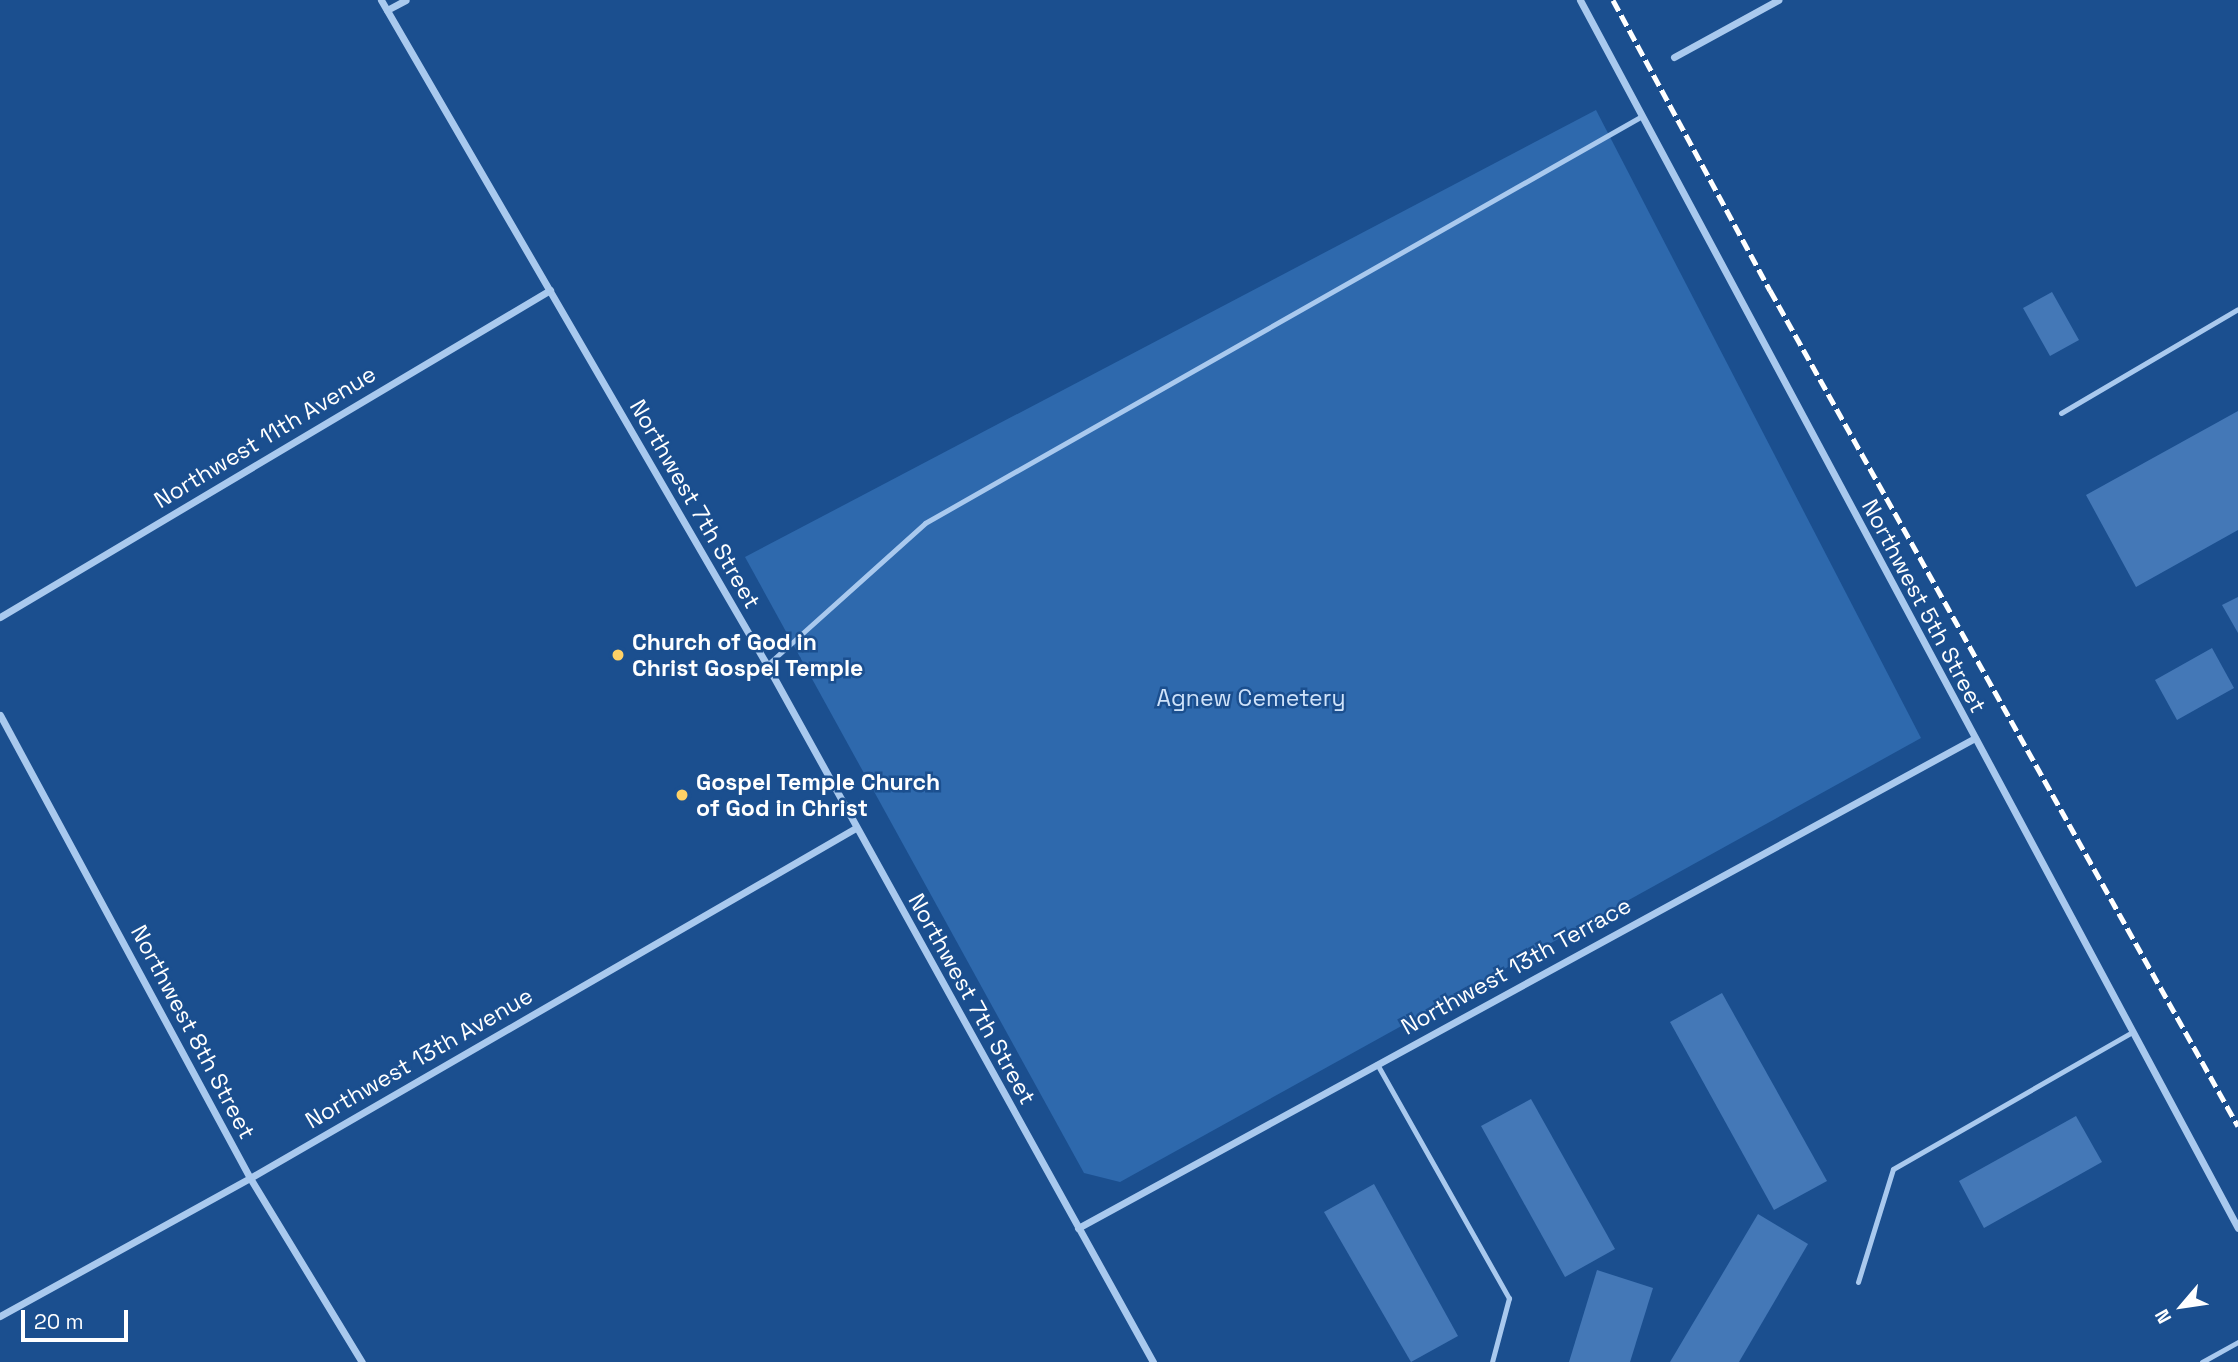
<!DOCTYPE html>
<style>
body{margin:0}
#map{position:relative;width:2238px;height:1362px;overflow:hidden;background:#1b4f8f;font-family:"Space Grotesk",sans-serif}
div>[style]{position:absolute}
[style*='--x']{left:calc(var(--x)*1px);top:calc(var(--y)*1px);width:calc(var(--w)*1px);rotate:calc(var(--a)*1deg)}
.green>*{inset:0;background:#2e69ad}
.building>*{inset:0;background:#4478b7}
.lane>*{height:5px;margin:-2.5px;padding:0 2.5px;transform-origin:2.5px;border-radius:2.5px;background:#a9c9ee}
.street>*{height:7px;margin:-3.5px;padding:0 3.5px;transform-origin:3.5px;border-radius:3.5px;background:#a9c9ee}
.rail>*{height:5px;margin-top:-2.5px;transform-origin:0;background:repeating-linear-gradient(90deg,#fff 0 12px,transparent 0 17px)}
.dots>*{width:19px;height:19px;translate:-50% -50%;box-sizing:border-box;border:4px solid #1b4f8f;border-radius:50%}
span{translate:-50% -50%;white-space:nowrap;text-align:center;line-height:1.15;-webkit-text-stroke:5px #1b4f8f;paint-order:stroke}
.street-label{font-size:23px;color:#fff}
.poi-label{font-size:23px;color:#fff;font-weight:700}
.left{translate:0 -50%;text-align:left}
.park-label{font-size:23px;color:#cfe3fa}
.north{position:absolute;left:2147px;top:1271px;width:70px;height:70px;-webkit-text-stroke:5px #1b4f8f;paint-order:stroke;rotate:241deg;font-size:19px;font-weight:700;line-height:28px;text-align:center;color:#fff}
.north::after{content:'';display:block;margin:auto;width:24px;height:32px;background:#fff;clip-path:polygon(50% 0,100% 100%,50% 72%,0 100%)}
.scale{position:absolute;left:21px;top:1310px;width:107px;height:32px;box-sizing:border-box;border:4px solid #fff;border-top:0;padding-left:9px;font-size:21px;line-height:24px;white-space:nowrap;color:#fff;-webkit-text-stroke:5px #1b4f8f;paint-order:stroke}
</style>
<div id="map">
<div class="green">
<div style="clip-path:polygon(1596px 110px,1921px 738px,1120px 1182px,1084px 1173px,745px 557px)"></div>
</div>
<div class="building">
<div style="clip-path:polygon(2052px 292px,2079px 340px,2050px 356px,2023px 308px)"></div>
<div style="clip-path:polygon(2238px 411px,2238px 530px,2136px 587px,2086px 495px)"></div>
<div style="clip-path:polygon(2238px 597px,2238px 633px,2222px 605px)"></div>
<div style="clip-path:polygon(2212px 648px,2234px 688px,2177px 720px,2155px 680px)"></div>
<div style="clip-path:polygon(1722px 993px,1827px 1181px,1774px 1210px,1670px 1022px)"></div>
<div style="clip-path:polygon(1531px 1099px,1615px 1249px,1565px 1277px,1481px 1126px)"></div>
<div style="clip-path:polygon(2076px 1116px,2102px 1162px,1984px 1228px,1959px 1181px)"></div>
<div style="clip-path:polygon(1374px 1184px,1458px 1336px,1411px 1362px,1324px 1212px)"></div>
<div style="clip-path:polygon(1758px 1214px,1808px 1244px,1739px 1362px,1670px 1362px)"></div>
<div style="clip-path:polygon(1597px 1270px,1653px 1288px,1630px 1362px,1569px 1362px)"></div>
</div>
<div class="lane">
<div style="--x:2061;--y:413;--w:205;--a:-30.4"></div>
<div style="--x:767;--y:665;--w:212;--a:-41.9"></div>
<div style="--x:925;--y:523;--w:824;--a:-29.58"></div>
<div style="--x:1377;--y:1064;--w:269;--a:60.6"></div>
<div style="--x:1509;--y:1298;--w:66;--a:104.9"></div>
<div style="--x:1858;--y:1282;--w:118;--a:-72.8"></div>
<div style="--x:1893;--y:1169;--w:275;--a:-29.8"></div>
<div style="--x:2202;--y:1362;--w:41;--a:-29.1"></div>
</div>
<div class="street">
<div style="--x:381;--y:0;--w:769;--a:59.87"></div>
<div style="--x:767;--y:665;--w:797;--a:61.02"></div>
<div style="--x:1580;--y:0;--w:1393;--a:61.82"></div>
<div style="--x:387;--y:10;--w:21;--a:-28"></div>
<div style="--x:1674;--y:57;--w:119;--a:-28.7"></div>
<div style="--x:0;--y:617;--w:640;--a:-30.73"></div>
<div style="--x:0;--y:715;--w:526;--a:61.63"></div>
<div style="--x:250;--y:1178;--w:215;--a:58.7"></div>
<div style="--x:1078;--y:1228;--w:1020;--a:-28.65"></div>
<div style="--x:0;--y:1316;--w:286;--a:-28.9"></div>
<div style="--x:250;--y:1178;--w:698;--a:-30.02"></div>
</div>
<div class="rail">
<div style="--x:1613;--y:0;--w:330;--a:61.6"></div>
<div style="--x:1770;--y:290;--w:958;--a:60.76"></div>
</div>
<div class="dots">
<div style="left:618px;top:655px;background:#ffd166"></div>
<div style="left:682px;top:795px;background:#ffd166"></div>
</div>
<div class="street-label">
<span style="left:265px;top:437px;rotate:-31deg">Northwest 11th Avenue</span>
<span style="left:695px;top:504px;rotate:60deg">Northwest 7th Street</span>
<span style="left:1924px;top:606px;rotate:62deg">Northwest 5th Street</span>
<span style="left:1516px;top:966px;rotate:-29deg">Northwest 13th Terrace</span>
<span style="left:972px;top:999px;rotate:61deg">Northwest 7th Street</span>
<span style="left:193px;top:1032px;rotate:62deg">Northwest 8th Street</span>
<span style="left:419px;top:1058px;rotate:-30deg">Northwest 13th Avenue</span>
</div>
<div class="poi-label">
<span class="left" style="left:632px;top:655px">Church of God in<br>Christ Gospel Temple</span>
<span class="left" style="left:696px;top:795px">Gospel Temple Church<br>of God in Christ</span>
</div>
<div class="park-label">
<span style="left:1251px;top:698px">Agnew Cemetery</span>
</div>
<div class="north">N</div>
<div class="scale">20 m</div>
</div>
